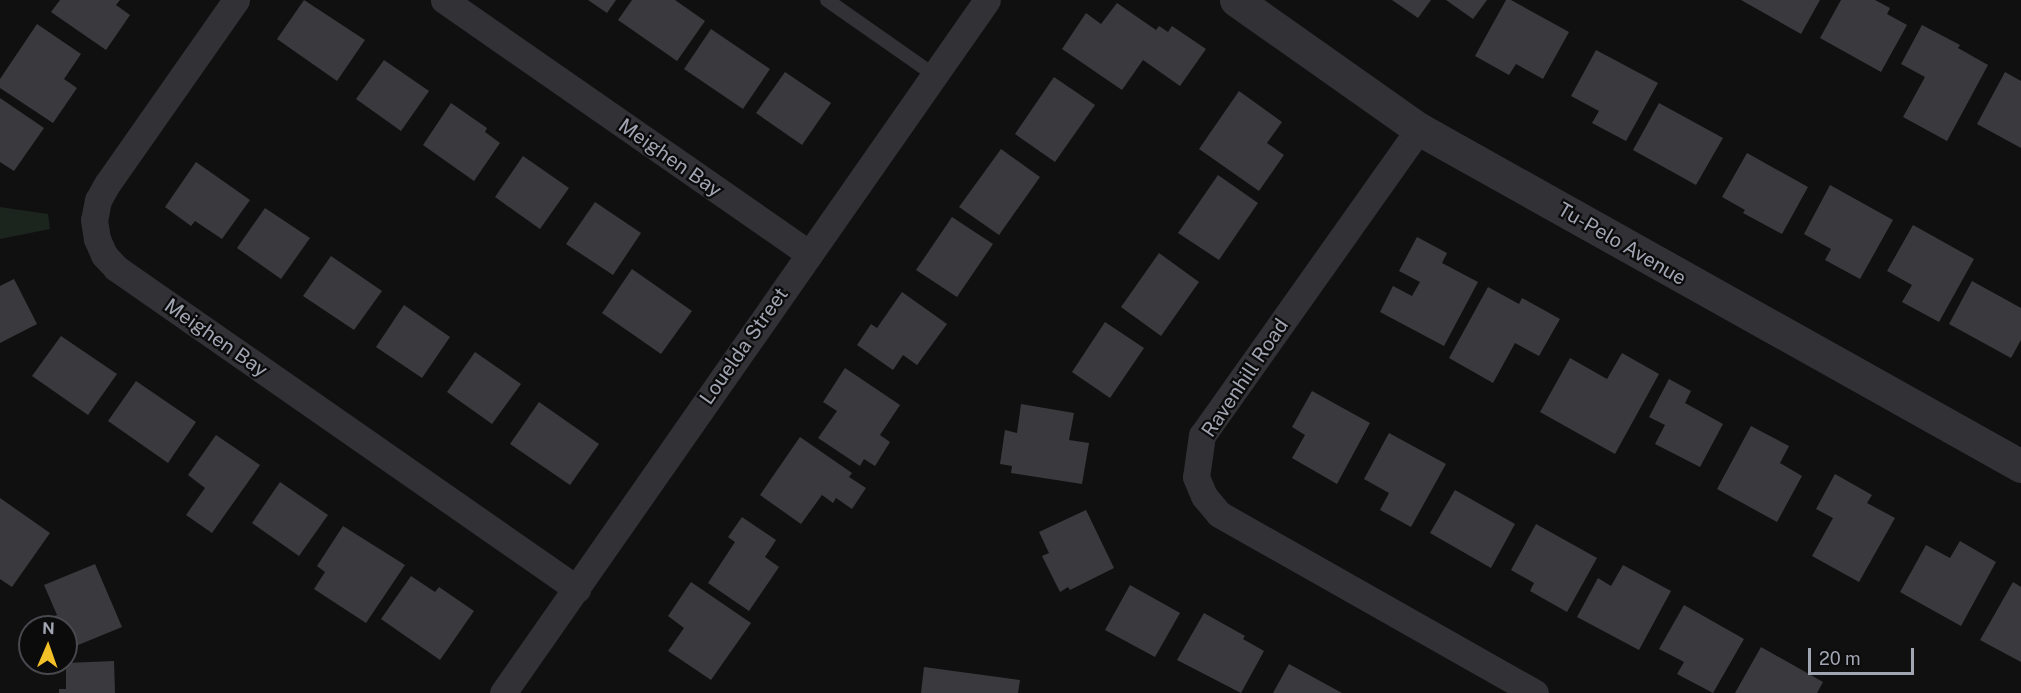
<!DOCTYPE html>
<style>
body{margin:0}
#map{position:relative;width:2021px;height:693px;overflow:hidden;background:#101011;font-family:"Public Sans",sans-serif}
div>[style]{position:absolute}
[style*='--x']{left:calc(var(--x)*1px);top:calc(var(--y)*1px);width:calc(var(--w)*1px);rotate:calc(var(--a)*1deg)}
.green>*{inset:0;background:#1c241e}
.building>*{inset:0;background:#3a3a3e}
.service>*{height:14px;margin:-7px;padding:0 7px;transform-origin:7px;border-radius:7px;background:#313136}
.minor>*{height:27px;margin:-13.5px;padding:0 13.5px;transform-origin:13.5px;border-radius:13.5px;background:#313136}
.tertiary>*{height:33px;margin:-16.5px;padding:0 16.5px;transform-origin:16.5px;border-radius:16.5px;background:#313136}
span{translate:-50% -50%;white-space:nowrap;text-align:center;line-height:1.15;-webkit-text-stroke:4.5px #0b0b0c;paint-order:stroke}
.street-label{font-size:20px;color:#a1a5b2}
.north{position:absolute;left:18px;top:615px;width:60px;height:60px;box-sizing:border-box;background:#0b0b0c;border:2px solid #47494e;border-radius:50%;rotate:2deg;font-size:16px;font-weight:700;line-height:24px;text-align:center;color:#a1a5b2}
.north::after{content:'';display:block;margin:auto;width:21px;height:27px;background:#f3c027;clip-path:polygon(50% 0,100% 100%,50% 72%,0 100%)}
.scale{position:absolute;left:1808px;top:648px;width:106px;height:27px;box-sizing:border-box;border:3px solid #a1a5b2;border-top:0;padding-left:8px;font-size:18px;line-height:21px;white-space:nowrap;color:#a1a5b2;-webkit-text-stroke:4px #0b0b0c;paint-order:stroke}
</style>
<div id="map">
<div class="green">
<div style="clip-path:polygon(0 207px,48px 214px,50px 229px,0 239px)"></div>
</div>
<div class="building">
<div style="clip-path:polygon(60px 0,120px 0,116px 5px,130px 15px,106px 50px,51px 12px)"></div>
<div style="clip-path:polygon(304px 0,365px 40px,337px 81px,277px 39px)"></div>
<div style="clip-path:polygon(588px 0,616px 0,607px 13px)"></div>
<div style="clip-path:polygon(632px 0,675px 0,705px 21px,677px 61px,618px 20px)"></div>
<div style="clip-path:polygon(1392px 0,1431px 0,1418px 18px)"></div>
<div style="clip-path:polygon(1446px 0,1487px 0,1473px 19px)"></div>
<div style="clip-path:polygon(1506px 0,1511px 0,1569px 32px,1543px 79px,1516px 64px,1509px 75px,1475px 56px)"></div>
<div style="clip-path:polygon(1741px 0,1820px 0,1801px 34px)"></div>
<div style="clip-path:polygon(1841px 0,1875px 0,1890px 8px,1887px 14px,1907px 25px,1881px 72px,1820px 38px)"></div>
<div style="clip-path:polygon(1117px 3px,1156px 30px,1159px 26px,1168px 32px,1172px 26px,1206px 49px,1180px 86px,1143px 60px,1122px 90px,1062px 49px,1086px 13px,1101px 24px)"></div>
<div style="clip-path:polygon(37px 24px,81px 54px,64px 79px,77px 88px,53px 123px,0 88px,0 79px)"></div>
<div style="clip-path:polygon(1922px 25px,1960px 45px,1958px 48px,1988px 65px,1947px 141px,1903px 117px,1925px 77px,1901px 64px)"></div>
<div style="clip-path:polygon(711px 29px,770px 69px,743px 109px,684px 69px)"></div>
<div style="clip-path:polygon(1596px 50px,1658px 83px,1626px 141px,1592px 123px,1599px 111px,1571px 96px)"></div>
<div style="clip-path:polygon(384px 60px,429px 91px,401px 131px,356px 99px)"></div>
<div style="clip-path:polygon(785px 72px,831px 103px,802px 145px,756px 113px)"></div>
<div style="clip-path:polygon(2005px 72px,2021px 81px,2021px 148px,1977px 124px)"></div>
<div style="clip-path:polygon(1054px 77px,1095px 105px,1055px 162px,1015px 134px)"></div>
<div style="clip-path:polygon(1239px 91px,1282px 122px,1267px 143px,1284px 155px,1259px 191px,1199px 149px)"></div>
<div style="clip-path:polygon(0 98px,44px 128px,14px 171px,0 162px)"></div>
<div style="clip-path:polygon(451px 103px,487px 128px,485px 132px,500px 143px,474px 181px,423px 145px)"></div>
<div style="clip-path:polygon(1659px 103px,1723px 138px,1696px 185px,1633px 150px)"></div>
<div style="clip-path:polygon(1001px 149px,1040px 177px,999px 235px,959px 207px)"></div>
<div style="clip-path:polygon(1747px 153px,1808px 187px,1782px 234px,1743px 213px,1745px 210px,1722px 197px)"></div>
<div style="clip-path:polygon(523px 156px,569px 188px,540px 229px,495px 197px)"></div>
<div style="clip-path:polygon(196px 162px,250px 200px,222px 239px,195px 221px,191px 226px,165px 207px)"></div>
<div style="clip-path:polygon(1218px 175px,1258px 203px,1219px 260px,1178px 233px)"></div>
<div style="clip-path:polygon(1830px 185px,1893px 220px,1860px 279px,1825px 260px,1831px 249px,1804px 234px)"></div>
<div style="clip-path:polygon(595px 202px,641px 233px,613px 275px,566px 244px)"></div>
<div style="clip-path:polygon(265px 208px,310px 238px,281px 279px,237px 248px)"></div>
<div style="clip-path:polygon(952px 217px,993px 244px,957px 297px,916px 270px)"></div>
<div style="clip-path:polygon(1913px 225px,1974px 259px,1939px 322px,1902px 302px,1912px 285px,1887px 271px)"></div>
<div style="clip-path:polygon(1417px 237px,1447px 253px,1442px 263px,1478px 282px,1444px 346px,1380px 312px,1393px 286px,1412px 296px,1420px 282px,1399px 271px)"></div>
<div style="clip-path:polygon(1159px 253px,1199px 282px,1161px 336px,1121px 307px)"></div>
<div style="clip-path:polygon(331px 256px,382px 291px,354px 330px,303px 296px)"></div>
<div style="clip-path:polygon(632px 269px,692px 311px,661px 354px,602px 313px)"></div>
<div style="clip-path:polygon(14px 279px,37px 324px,0 343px,0 286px)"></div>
<div style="clip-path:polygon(1972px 281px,2021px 308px,2021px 340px,2011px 358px,1949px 324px)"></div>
<div style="clip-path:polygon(1488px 287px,1519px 304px,1522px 298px,1560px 319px,1539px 356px,1515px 343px,1493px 383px,1449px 358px)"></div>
<div style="clip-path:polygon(902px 292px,947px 324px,917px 365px,903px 355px,893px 370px,857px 345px,871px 324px,877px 328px)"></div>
<div style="clip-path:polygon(404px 305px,450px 337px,422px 378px,376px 347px)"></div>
<div style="clip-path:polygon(1105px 322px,1144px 348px,1110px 398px,1072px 372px)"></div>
<div style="clip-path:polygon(61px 336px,117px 374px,88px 415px,32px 376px)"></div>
<div style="clip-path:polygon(475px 352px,521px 384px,492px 424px,447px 392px)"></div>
<div style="clip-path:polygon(1622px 353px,1659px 374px,1615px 454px,1540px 412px,1570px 358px,1607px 379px)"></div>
<div style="clip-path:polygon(845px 368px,900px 405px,880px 435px,890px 442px,875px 466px,864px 459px,860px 466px,818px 438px,837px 411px,823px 402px)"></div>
<div style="clip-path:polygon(1669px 379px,1691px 391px,1685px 403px,1723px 424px,1700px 467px,1655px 444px,1665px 425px,1649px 417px)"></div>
<div style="clip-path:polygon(136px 381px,196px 422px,168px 463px,108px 421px)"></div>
<div style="clip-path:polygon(1312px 391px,1370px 423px,1337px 484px,1292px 458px,1305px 435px,1292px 427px)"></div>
<div style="clip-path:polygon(539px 402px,599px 444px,570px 485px,510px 444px)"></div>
<div style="clip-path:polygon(1021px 404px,1074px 413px,1069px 440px,1089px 443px,1082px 484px,1011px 473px,1012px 466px,1000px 464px,1005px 430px,1017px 433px)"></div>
<div style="clip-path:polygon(1751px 426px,1789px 446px,1780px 463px,1802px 476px,1777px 522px,1717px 489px)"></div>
<div style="clip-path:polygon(1389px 433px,1446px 464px,1411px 527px,1380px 510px,1389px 493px,1364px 479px)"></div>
<div style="clip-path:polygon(216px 435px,260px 465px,212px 533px,186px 515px,205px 488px,188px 475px)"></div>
<div style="clip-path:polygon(800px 437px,852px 473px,849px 477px,866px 488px,852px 509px,836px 498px,833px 503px,822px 495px,801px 524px,760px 495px)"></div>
<div style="clip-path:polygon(1835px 474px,1872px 495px,1867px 503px,1895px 518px,1859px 582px,1812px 556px,1833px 518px,1816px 509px)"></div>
<div style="clip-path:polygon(280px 482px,328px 515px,299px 556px,252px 523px)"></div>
<div style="clip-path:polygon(1455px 490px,1515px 524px,1491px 568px,1430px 533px)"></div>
<div style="clip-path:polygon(0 498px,50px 533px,12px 587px,0 579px)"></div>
<div style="clip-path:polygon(1086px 510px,1114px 568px,1070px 590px,1068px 587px,1060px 592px,1042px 556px,1049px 553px,1039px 532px)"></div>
<div style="clip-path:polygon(742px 517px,776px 540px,765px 557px,779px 567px,749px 611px,708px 583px,735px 542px,728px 537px)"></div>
<div style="clip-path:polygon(1536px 524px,1597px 558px,1567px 612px,1530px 591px,1534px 583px,1511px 570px)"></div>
<div style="clip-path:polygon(343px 526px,405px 565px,366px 623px,314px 589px,325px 572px,317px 566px)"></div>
<div style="clip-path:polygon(1960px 541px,1996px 562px,1961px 626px,1900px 592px,1926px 545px,1950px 558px)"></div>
<div style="clip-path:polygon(95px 564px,122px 627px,66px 650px,66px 627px,49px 627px,45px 620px,57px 615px,44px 585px)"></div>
<div style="clip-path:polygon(1623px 565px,1671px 591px,1639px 650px,1577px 617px,1598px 578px,1611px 586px)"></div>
<div style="clip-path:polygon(411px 576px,435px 592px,439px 587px,474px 611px,440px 660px,381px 619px)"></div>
<div style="clip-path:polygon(691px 582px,751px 623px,711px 680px,668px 651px,684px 628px,668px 616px)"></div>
<div style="clip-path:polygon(2013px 582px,2021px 587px,2021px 662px,1980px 640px)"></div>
<div style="clip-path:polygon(1130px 585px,1180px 613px,1155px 657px,1105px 630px)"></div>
<div style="clip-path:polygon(1684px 605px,1744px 639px,1713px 693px,1677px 674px,1684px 662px,1659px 649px)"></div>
<div style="clip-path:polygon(1204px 613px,1245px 636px,1243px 639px,1264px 651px,1241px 693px,1177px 660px)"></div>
<div style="clip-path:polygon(1761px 647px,1823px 682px,1817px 693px,1735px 693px)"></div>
<div style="clip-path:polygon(114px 661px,115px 693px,59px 693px,59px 689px,66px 689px,66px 663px)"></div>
<div style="clip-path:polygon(1289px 664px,1342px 693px,1273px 693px)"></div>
<div style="clip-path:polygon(924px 667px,1020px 680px,1018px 693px,921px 693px)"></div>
</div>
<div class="service">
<div style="--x:827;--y:0;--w:131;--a:35"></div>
</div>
<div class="minor">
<div style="--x:236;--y:0;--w:225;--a:125"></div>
<div style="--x:107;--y:184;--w:18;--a:119"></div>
<div style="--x:98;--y:200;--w:20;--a:101"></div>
<div style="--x:94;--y:220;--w:19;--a:81"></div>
<div style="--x:97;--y:239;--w:17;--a:66"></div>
<div style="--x:104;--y:255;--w:18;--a:47"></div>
<div style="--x:116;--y:268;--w:562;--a:34.85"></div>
<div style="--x:444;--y:0;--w:443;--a:34.8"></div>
<div style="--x:1419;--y:129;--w:375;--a:125.3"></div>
<div style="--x:1202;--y:435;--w:42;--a:98.1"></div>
<div style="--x:1196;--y:477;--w:21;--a:67"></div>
<div style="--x:1204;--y:496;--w:23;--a:50"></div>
<div style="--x:1219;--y:514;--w:363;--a:29.5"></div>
<div style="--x:503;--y:693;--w:845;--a:-55.07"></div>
</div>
<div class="tertiary">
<div style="--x:1236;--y:0;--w:224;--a:35.2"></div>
<div style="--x:1419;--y:129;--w:690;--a:29.24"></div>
</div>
<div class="street-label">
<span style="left:670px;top:158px;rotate:35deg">Meighen Bay</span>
<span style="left:1622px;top:244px;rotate:30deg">Tu-Pelo Avenue</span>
<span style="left:216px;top:338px;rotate:35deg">Meighen Bay</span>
<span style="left:744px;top:346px;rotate:-55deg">Louelda Street</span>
<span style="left:1245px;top:378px;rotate:-56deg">Ravenhill Road</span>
</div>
<div class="north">N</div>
<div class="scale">20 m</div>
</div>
